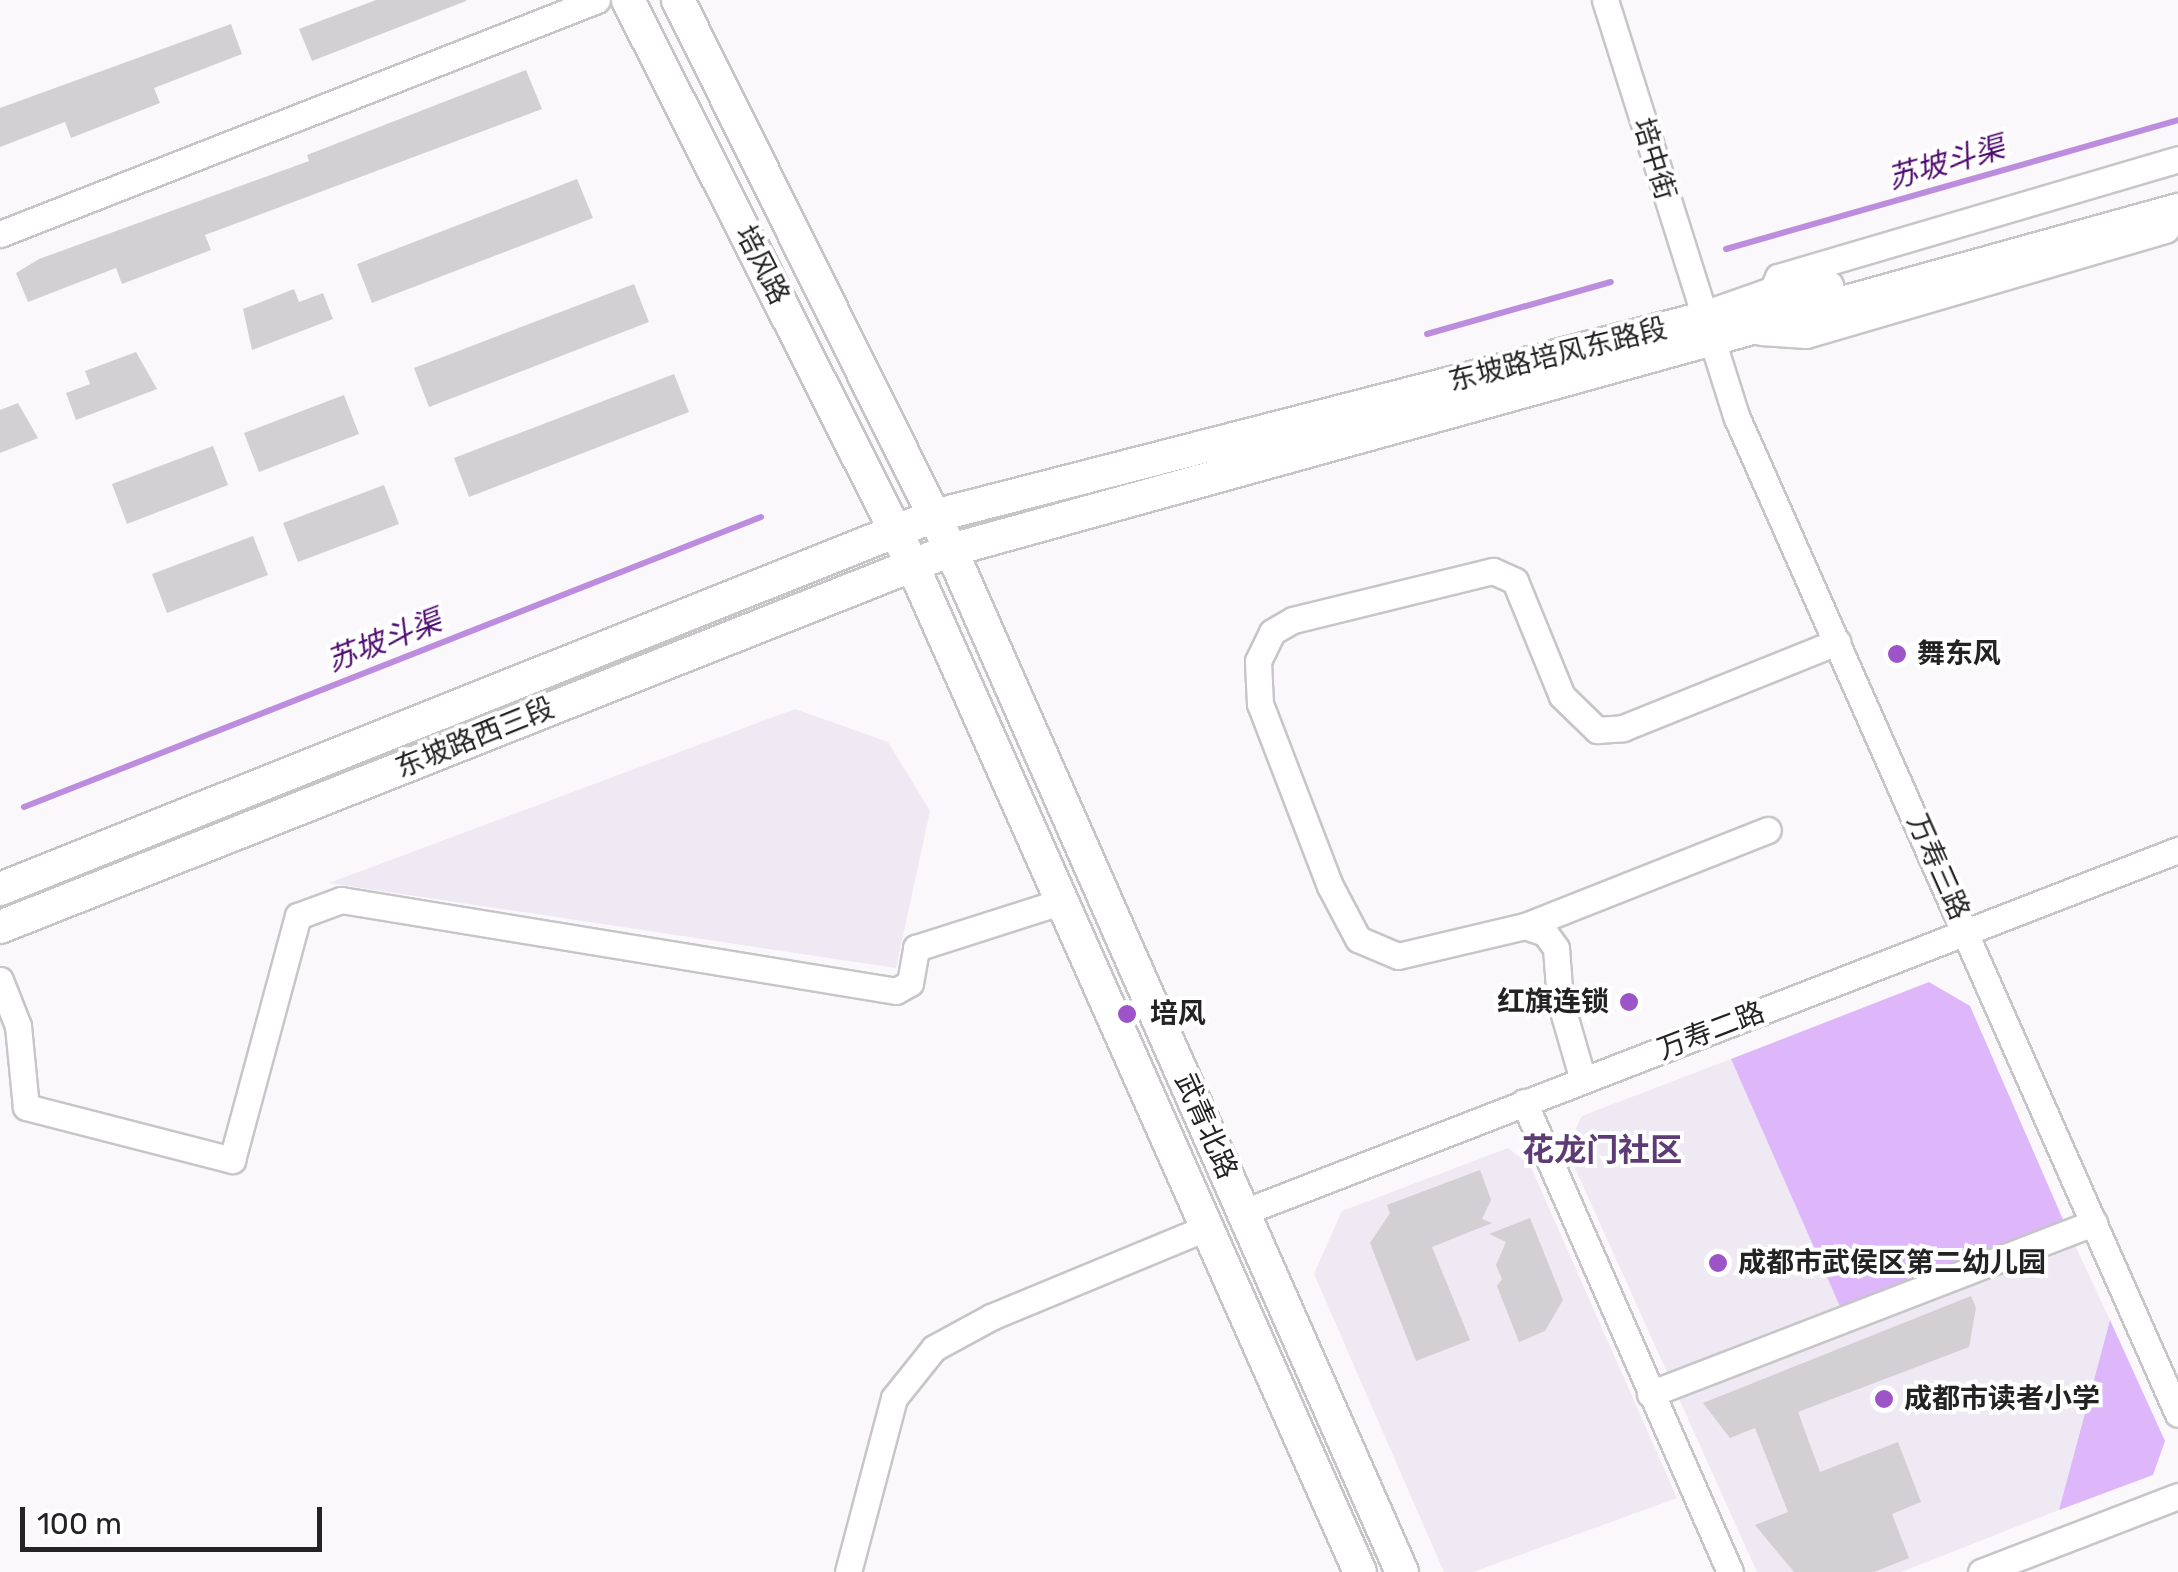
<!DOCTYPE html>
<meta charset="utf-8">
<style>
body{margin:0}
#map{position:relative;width:2178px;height:1572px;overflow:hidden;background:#faf8fb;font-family:Rubik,"Noto Sans SC",sans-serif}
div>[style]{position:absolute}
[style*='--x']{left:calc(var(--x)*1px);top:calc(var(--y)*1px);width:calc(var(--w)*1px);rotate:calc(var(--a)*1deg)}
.built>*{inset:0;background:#eee9f3}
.green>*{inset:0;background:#deb7fb}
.stream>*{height:6px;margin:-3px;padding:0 3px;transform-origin:3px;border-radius:3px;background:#bc8cde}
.building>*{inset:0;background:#d2d0d3}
.roads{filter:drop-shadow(2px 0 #c7c5c8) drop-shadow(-2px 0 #c7c5c8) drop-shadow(0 2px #c7c5c8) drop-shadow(0 -2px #c7c5c8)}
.minor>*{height:25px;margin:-12.5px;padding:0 12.5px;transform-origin:12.5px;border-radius:12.5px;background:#fff}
.major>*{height:32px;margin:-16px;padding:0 16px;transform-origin:16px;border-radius:16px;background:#fff}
.dots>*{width:28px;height:28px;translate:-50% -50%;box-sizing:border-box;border:5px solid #fff;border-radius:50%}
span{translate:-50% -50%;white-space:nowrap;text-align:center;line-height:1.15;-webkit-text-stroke:8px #fff;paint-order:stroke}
.street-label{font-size:28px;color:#242324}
.poi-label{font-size:28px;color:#242324;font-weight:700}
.left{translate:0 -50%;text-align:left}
.right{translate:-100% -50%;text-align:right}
.water-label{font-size:30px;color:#4f0b70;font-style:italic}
.quarter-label{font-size:32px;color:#5d3b74;font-weight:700}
.scale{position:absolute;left:20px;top:1507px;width:302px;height:45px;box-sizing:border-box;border:5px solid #242324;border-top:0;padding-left:12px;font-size:30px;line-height:35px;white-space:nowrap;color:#242324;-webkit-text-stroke:8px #fff;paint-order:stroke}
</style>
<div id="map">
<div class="built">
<div style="clip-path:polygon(795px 709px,888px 742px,930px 811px,896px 968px,329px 883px)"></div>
<div style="clip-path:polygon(1731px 1059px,1842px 1310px,2065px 1224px,2110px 1320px,2059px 1510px,1901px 1572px,1757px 1572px,1566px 1148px,1582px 1116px)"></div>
<div style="clip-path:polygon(1508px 1148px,1530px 1165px,1677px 1498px,1473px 1572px,1444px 1572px,1314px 1274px,1342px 1211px)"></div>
</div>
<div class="green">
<div style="clip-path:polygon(1929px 982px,1970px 1006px,2065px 1224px,1842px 1311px,1731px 1059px)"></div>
<div style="clip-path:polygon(2110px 1320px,2165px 1441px,2153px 1475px,2059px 1510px)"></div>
</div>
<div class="stream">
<div style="--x:1726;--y:249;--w:470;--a:-15.9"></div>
<div style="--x:1427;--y:334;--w:191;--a:-15.8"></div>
<div style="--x:24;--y:807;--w:792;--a:-21.48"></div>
</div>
<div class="building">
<div style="clip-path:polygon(376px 0,466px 0,466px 1px,312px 61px,299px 29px)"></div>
<div style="clip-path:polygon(231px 24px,242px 54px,154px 88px,160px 103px,71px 138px,65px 122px,0 147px,0 108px)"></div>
<div style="clip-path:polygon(526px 70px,542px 109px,205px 235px,211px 250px,122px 284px,116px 268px,28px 302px,16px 273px,39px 259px,309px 161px,307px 155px)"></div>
<div style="clip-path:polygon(577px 179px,593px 218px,372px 303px,357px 264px)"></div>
<div style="clip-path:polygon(634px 284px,649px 322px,429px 407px,414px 368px)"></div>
<div style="clip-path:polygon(294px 289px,299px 302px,323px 293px,333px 319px,252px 350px,243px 309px)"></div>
<div style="clip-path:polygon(136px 352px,157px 389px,76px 420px,66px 393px,90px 384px,85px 371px)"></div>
<div style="clip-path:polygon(674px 374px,689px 412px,469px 497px,454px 458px)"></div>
<div style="clip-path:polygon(344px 395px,359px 434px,259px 472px,244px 433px)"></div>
<div style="clip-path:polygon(18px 403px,38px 438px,0 453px,0 410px)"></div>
<div style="clip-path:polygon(213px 446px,228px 485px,127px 524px,112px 484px)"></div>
<div style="clip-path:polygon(384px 485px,399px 524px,298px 562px,283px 523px)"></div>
<div style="clip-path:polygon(253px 536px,268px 575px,167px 613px,152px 574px)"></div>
<div style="clip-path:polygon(1480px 1170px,1491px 1200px,1482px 1219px,1492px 1223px,1432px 1247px,1470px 1340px,1416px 1361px,1370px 1243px,1390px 1213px,1387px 1205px)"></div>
<div style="clip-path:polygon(1530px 1218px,1563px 1300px,1545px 1331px,1519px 1342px,1497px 1286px,1502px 1279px,1496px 1265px,1506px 1242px,1489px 1234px)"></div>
<div style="clip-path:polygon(1971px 1296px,1976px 1308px,1969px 1347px,1798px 1412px,1820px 1472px,1898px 1442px,1921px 1502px,1892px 1514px,1909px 1558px,1874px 1572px,1794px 1572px,1755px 1525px,1788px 1512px,1755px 1428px,1730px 1438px,1703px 1403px)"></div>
</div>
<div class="roads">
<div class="minor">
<div style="--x:1605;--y:0;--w:438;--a:72.5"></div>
<div style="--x:1737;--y:418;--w:1089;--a:66.12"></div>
<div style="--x:0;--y:234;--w:641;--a:-21.4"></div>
<div style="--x:1770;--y:295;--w:20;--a:-66"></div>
<div style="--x:1778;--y:277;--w:417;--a:-16.4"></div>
<div style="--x:1761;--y:332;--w:45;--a:3.8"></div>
<div style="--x:1806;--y:335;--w:375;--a:-16.3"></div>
<div style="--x:1525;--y:926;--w:261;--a:-21.6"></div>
<div style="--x:0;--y:980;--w:49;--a:68.6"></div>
<div style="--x:18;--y:1026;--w:81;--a:84.4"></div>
<div style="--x:26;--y:1107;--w:213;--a:14.4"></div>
<div style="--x:232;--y:1160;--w:253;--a:-74.9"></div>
<div style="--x:298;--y:916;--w:46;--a:-20.4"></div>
<div style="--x:341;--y:900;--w:562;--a:9.31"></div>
<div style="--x:896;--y:991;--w:16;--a:-30"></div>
<div style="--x:910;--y:983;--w:36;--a:-80"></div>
<div style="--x:916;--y:948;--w:154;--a:-17.7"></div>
<div style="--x:1583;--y:1080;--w:82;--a:-106.2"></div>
<div style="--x:1560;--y:1001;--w:53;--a:-94.3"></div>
<div style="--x:1556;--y:948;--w:19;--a:-126"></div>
<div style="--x:1545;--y:933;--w:21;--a:-161"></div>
<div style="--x:1525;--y:926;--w:130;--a:166.7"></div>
<div style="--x:1398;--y:956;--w:43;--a:-157"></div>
<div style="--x:1358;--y:939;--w:60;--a:-117.8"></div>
<div style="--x:1330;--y:886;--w:195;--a:-111"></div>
<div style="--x:1260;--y:704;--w:43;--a:-92.7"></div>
<div style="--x:1258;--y:661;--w:32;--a:-64"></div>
<div style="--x:1272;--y:632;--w:24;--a:-30"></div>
<div style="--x:1293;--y:620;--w:206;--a:-13.8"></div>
<div style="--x:1493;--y:571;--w:24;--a:24"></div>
<div style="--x:1515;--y:581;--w:124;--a:67.8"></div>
<div style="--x:1562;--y:696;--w:49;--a:44.2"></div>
<div style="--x:1597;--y:730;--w:26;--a:-4"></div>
<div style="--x:1623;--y:728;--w:231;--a:-21.9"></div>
<div style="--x:1524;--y:1102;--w:513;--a:66.33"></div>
<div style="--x:1244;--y:1212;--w:1002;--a:-21.19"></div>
<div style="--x:1650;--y:1394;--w:476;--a:-21.1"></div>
<div style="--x:848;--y:1572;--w:180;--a:-75.2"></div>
<div style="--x:894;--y:1398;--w:64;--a:-51.3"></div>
<div style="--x:934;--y:1348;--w:65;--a:-28.5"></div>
<div style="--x:991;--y:1317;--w:235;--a:-22.5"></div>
<div style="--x:1981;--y:1572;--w:211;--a:-21.1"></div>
</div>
<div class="major">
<div style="--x:628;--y:0;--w:631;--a:63.27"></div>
<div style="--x:912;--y:564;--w:1103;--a:66.04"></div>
<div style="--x:678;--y:0;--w:614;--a:63.6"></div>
<div style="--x:951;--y:550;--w:1117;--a:66.19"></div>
<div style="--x:0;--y:889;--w:1006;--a:-21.77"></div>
<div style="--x:934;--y:516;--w:795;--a:-14.42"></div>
<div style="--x:1704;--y:318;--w:70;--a:-19.2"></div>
<div style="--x:1770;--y:295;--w:19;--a:9"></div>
<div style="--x:1789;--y:298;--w:40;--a:-16"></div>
<div style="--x:0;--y:927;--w:1023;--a:-21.62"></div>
<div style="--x:951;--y:550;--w:1273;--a:-15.49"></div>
</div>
</div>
<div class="dots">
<div style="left:1897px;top:654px;background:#9c54c8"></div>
<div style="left:1629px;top:1002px;background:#9c54c8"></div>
<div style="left:1127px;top:1014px;background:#9c54c8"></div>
<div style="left:1718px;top:1263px;background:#9c54c8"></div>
<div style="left:1884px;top:1399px;background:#9c54c8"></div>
</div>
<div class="street-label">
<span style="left:1654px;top:159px;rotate:73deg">培中街</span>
<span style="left:762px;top:265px;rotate:63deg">培风路</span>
<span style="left:1558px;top:355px;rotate:-14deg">东坡路培风东路段</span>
<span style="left:475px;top:738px;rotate:-22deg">东坡路西三段</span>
<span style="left:1938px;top:867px;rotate:66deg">万寿三路</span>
<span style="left:1711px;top:1031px;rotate:-21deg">万寿二路</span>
<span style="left:1206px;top:1126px;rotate:66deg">武青北路</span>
</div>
<div class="poi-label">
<span class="left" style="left:1917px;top:654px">舞东风</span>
<span class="right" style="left:1609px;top:1002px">红旗连锁</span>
<span class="left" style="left:1150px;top:1014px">培风</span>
<span class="left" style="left:1738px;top:1263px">成都市武侯区第二幼儿园</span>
<span class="left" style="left:1904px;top:1399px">成都市读者小学</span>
</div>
<div class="water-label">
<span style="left:1946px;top:163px;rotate:-16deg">苏坡斗渠</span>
<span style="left:384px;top:641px;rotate:-21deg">苏坡斗渠</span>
</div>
<div class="quarter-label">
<span style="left:1602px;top:1150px">花龙门社区</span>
</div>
<div class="scale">100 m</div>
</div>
